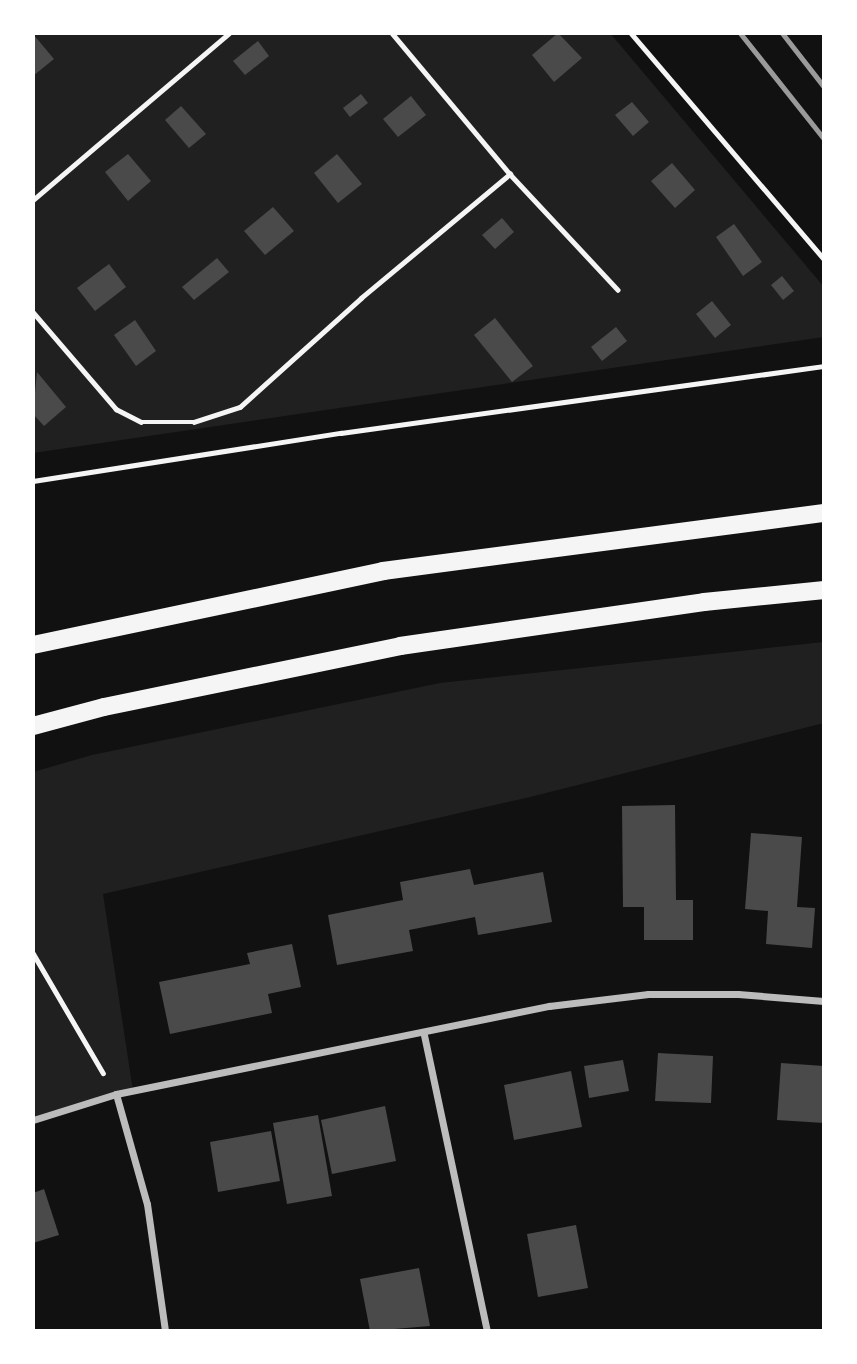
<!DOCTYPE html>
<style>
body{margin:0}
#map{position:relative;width:857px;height:1364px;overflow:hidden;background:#111;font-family:"Open Sans",sans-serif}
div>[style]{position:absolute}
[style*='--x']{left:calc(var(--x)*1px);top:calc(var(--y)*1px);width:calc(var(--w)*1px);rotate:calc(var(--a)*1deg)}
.green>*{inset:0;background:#202020}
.building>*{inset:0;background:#4a4a4a}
.path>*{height:4.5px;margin:-2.25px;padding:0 2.25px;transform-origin:2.25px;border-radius:2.25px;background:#f5f5f5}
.minor>*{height:7px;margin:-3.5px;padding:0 3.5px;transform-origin:3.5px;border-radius:3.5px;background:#bcbcbc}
.primary>*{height:18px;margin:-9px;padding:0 9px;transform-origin:9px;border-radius:9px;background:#f5f5f5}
.rail>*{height:5px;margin:-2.5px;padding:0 2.5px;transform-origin:2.5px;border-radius:2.5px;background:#9a9a9a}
span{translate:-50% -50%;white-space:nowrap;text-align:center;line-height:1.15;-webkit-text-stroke:6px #fff;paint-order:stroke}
.frame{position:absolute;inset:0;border:35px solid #fff;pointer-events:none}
</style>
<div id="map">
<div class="green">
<div style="clip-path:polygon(33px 33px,610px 33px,824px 287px,824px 337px,33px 453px)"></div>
<div style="clip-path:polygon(824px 642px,824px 723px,530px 797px,103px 894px,133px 1091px,33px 1120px,33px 772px,92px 755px,440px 683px)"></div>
</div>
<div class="building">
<div style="clip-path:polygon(558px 33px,582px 58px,554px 82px,532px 55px)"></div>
<div style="clip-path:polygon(33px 34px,54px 59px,33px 76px)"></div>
<div style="clip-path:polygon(258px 41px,269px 56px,245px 75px,233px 61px)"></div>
<div style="clip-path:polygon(361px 94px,368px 103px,350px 117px,343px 108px)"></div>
<div style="clip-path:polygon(411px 96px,426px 115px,398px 137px,383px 119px)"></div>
<div style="clip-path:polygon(632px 102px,649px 122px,633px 136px,615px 115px)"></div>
<div style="clip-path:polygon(181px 106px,206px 134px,189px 148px,165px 120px)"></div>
<div style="clip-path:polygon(128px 154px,151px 181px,128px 201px,105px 172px)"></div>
<div style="clip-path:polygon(337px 154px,362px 184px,338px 203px,314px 173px)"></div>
<div style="clip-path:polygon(672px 163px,695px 190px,675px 208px,651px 181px)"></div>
<div style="clip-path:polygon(273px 207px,294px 231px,265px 255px,244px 231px)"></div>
<div style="clip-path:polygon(502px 218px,514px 232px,495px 249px,482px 235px)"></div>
<div style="clip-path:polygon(734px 224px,762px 262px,743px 276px,716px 237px)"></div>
<div style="clip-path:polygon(217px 258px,229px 272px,194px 300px,182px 287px)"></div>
<div style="clip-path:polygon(109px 264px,126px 287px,95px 311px,77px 288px)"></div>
<div style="clip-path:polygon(782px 276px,794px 291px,783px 300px,771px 285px)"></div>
<div style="clip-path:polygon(712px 301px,731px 325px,715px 338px,696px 314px)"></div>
<div style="clip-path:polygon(495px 318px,533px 366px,512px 382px,474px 335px)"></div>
<div style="clip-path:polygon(135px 320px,156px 351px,136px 366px,114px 335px)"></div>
<div style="clip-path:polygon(616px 327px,627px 341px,602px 361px,591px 347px)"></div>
<div style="clip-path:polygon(37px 372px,66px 407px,44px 426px,33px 414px)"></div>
<div style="clip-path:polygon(675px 805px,676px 900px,693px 900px,693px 940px,644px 940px,644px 907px,623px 907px,622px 806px)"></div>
<div style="clip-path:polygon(751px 833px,802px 837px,797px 907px,815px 908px,812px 948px,766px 944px,768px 911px,745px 909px)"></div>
<div style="clip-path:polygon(470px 869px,474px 885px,543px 872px,552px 922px,478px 935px,475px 917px,409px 930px,413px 951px,337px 965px,328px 915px,403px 900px,400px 882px)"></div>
<div style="clip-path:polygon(292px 944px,301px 987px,268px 994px,272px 1013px,170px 1034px,159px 982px,250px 964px,247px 953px)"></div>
<div style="clip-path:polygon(658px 1053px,713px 1056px,711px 1103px,655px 1101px)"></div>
<div style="clip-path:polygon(623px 1060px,629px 1091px,589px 1098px,584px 1066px)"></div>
<div style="clip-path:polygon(781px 1063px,824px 1066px,824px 1123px,777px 1120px)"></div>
<div style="clip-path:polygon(571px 1071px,582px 1127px,514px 1140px,504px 1085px)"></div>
<div style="clip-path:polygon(385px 1106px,396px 1161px,332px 1174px,321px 1120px)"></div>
<div style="clip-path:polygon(318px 1115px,332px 1196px,287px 1204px,273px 1123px)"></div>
<div style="clip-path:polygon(271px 1131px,280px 1181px,218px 1192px,210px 1142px)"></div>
<div style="clip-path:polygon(44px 1189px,59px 1235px,33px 1243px,33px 1193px)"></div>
<div style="clip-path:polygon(576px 1225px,588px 1288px,538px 1297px,527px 1234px)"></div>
<div style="clip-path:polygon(419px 1268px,430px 1326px,370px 1331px,360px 1279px)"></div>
</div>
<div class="path">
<div style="--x:392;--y:33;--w:184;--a:50.1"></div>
<div style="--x:631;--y:33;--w:297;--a:49.5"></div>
<div style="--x:33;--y:200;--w:257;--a:-40.4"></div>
<div style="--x:33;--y:312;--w:128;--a:49.4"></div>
<div style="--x:116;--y:409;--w:28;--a:27"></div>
<div style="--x:141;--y:422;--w:53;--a:0"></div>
<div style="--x:194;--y:422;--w:48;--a:-18.1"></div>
<div style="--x:240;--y:407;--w:163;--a:-42"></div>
<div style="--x:361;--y:298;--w:194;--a:-39.8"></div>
<div style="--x:510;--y:174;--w:158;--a:47"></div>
<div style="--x:33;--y:481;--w:312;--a:-8.9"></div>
<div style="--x:341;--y:433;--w:488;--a:-7.9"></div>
<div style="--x:33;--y:953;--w:139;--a:59.7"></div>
</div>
<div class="minor">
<div style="--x:424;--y:1035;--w:303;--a:78"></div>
<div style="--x:116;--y:1094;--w:114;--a:74.3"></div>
<div style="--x:147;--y:1204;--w:128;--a:81.9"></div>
<div style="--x:33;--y:1120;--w:87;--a:-17.4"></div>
<div style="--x:116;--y:1094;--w:442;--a:-11.5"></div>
<div style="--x:549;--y:1006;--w:100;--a:-6.9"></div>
<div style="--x:648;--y:994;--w:90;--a:0"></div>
<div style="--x:738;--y:994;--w:86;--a:4.7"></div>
</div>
<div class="primary">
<div style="--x:33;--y:645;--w:358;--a:-11.9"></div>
<div style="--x:383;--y:571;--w:445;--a:-7.5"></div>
<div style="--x:33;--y:726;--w:73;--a:-15"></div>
<div style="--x:104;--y:707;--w:302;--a:-11.6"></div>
<div style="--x:400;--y:646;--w:307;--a:-8.2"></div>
<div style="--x:704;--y:602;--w:121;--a:-5.7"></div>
</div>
<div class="rail">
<div style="--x:740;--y:33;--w:135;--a:51.6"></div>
<div style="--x:782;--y:33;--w:68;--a:52.1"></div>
</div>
<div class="frame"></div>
</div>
